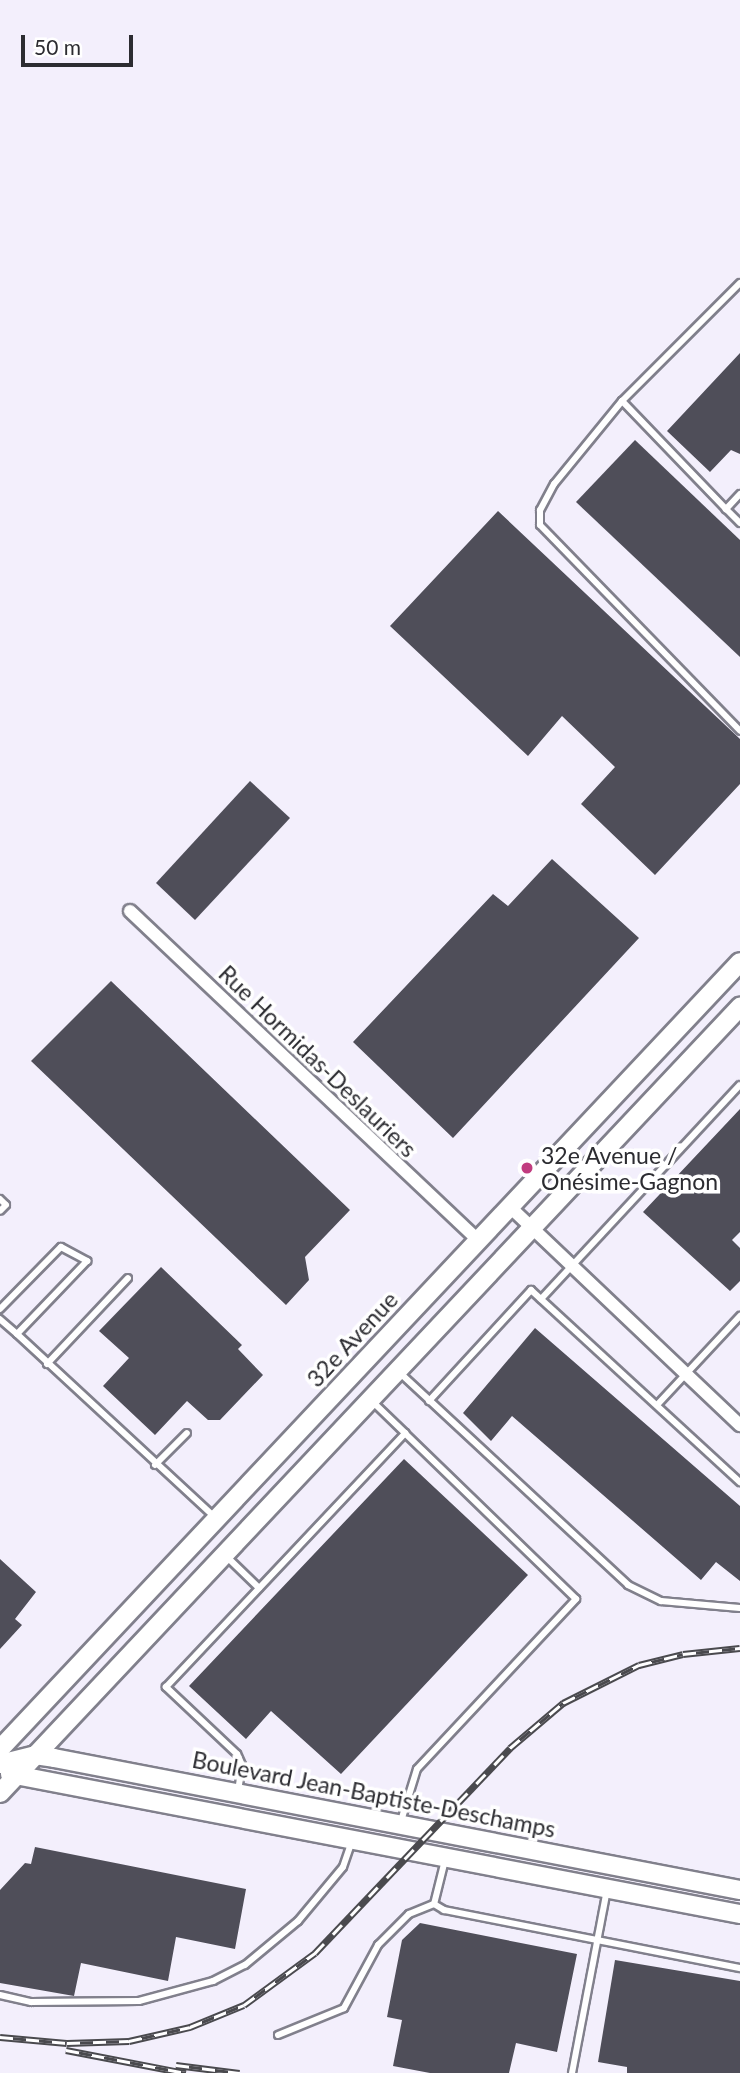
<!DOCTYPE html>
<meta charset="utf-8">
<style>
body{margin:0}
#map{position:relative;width:740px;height:2073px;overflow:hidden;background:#fbfbfe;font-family:Lato,sans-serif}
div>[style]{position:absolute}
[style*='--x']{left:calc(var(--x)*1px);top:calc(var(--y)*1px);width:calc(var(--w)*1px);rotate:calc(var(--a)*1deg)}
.industrial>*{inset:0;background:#f3effc}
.building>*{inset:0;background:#4f4e59}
.roads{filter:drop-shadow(2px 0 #81808c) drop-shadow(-2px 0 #81808c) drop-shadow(0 2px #81808c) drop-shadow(0 -2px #81808c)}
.lane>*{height:6px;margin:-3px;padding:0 3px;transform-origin:3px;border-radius:3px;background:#fff}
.street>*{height:12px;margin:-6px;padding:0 6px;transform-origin:6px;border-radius:6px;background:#fff}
.secondary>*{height:18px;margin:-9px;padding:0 9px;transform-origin:9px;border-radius:9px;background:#fff}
.rail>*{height:7px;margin-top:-3.5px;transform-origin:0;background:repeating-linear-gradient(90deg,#fff 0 13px,#4a4a4e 0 26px);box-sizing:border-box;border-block:2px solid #4a4a4e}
.dots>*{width:19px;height:19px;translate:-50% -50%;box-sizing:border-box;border:4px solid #fff;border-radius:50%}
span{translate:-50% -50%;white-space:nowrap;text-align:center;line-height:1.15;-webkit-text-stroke:7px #fff;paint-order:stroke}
.street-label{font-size:23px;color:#2c2c31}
.poi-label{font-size:23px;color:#2c2c31}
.left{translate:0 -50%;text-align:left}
.scale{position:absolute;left:21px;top:35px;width:112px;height:32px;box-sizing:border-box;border:4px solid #2c2c31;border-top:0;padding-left:9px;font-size:21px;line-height:24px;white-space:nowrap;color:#2c2c31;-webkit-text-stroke:5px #fff;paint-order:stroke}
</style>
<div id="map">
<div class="industrial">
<div style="clip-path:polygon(0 0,740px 0,740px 2073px,0 2073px)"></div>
</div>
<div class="building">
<div style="clip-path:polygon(740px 353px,740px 454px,731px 450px,710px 472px,667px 431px)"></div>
<div style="clip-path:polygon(635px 440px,740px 540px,740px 657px,576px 502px)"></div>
<div style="clip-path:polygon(498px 511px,740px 739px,740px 784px,655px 875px,581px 804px,615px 767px,562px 716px,528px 756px,390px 626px)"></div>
<div style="clip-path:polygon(250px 781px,290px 818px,195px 920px,156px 883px)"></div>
<div style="clip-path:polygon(552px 859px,639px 938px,453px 1138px,353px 1042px,493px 894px,508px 906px)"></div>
<div style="clip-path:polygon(111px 981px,350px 1210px,305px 1257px,309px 1280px,286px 1305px,31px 1061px)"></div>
<div style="clip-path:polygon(740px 1109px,740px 1232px,732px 1240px,740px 1248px,740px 1281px,730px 1291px,643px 1212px)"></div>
<div style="clip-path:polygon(161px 1267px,242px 1345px,238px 1349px,263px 1375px,220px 1420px,208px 1420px,187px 1401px,155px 1435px,103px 1386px,129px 1358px,99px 1331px)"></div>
<div style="clip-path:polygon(535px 1328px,740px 1506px,740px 1581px,716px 1562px,701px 1580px,512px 1416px,491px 1441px,463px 1413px)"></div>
<div style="clip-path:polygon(404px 1459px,528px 1575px,341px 1774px,271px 1711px,246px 1739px,189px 1686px)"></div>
<div style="clip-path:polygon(0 1559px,36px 1592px,15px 1619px,22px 1625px,0 1649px)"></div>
<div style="clip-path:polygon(35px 1847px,246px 1889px,235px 1949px,176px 1937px,168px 1981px,81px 1963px,74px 1996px,0 1983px,0 1890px,25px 1863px,31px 1864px)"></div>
<div style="clip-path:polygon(420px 1923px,577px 1954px,557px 2052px,516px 2043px,509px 2073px,430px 2073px,393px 2066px,402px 2020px,387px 2017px,402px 1940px)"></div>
<div style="clip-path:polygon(615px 1960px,740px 1981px,740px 2073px,627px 2073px,627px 2067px,598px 2062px)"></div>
</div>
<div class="roads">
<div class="lane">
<div style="--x:622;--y:401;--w:107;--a:129.3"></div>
<div style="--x:554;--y:484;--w:30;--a:118"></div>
<div style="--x:540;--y:510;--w:15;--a:90"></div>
<div style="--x:540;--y:525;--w:287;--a:45.8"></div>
<div style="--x:740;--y:494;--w:21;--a:133"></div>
<div style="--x:726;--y:509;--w:20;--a:45"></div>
<div style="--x:726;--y:509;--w:150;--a:-133.9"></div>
<div style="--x:622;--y:401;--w:167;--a:-45"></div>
<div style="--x:0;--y:1199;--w:8;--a:45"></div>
<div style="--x:6;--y:1205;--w:8;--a:135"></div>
<div style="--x:541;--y:1299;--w:292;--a:-47.1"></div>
<div style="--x:0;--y:1309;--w:87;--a:-45.5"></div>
<div style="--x:61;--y:1247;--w:30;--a:28"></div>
<div style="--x:87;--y:1261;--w:101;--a:133.8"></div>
<div style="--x:17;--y:1334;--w:23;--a:-139"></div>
<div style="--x:17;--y:1334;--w:271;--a:42.8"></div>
<div style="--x:47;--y:1364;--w:118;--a:-46.7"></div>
<div style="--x:399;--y:1372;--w:313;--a:42.9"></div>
<div style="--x:628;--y:1585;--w:37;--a:26"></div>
<div style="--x:661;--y:1601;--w:79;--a:5.1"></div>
<div style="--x:429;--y:1401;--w:151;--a:-47.4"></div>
<div style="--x:531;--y:1290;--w:284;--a:42.6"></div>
<div style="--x:657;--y:1405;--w:122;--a:-47"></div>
<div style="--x:155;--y:1465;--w:45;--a:-45"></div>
<div style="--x:226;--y:1556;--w:46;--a:44.1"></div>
<div style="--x:238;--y:1791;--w:26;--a:-81"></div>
<div style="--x:242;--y:1765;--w:12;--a:-114"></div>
<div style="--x:237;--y:1754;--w:98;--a:-136.7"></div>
<div style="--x:166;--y:1687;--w:349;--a:-46.7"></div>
<div style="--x:405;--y:1433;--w:47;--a:-135.9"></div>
<div style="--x:401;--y:1821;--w:54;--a:-72.9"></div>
<div style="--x:417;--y:1769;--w:233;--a:-46.9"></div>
<div style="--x:576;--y:1599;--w:238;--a:-135.9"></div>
<div style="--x:445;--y:1860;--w:45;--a:104"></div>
<div style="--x:434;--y:1904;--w:12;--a:31"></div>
<div style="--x:444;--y:1910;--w:302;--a:11.1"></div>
<div style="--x:0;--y:1995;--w:32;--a:13"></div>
<div style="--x:31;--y:2002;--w:108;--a:-0.5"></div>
<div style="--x:139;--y:2001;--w:77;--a:-15.1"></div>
<div style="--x:213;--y:1981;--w:36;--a:-27"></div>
<div style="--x:245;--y:1965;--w:69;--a:-39.7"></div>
<div style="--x:298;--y:1921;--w:70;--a:-50.2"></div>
<div style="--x:343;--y:1867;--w:28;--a:-71"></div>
<div style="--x:278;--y:2035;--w:71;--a:-22.2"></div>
<div style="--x:344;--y:2008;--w:72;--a:-61.6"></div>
<div style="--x:378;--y:1945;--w:44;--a:-45"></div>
<div style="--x:409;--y:1914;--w:27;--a:-22"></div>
<div style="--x:572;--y:2073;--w:186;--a:-79.2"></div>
</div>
<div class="street">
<div style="--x:130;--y:911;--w:479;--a:43.4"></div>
<div style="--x:510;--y:1207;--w:317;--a:43.5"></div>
</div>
<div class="secondary">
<div style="--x:0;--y:1749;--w:1080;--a:-46.76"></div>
<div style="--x:0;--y:1764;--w:36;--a:-14"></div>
<div style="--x:35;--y:1755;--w:19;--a:9"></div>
<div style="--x:54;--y:1758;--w:699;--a:10.89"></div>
<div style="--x:10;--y:1774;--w:743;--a:10.86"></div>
<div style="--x:0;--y:1793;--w:1080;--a:-46.73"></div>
</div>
</div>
<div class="rail">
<div style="--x:0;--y:2037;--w:67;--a:5.1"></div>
<div style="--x:67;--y:2043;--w:62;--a:-1.8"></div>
<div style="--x:129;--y:2041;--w:63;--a:-12.9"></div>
<div style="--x:190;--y:2027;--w:58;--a:-22.2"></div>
<div style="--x:244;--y:2005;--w:88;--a:-36.2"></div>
<div style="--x:315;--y:1953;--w:283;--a:-46.4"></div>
<div style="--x:510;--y:1748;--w:70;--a:-40.3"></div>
<div style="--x:563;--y:1703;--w:85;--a:-26.6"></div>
<div style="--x:639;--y:1665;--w:45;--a:-14"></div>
<div style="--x:683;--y:1654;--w:57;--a:-6"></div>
<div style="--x:66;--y:2050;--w:122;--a:10.9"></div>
<div style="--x:176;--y:2065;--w:64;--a:7.2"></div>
</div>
<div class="dots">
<div style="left:527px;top:1168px;background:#c13c7f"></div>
</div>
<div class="street-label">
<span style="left:318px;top:1061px;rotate:44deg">Rue Hormidas-Deslauriers</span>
<span style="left:352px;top:1339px;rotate:-47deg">32e Avenue</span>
<span style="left:374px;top:1794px;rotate:11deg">Boulevard Jean-Baptiste-Deschamps</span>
</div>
<div class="poi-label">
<span class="left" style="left:541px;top:1168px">32e Avenue /<br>Onésime-Gagnon</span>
</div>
<div class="scale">50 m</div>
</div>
